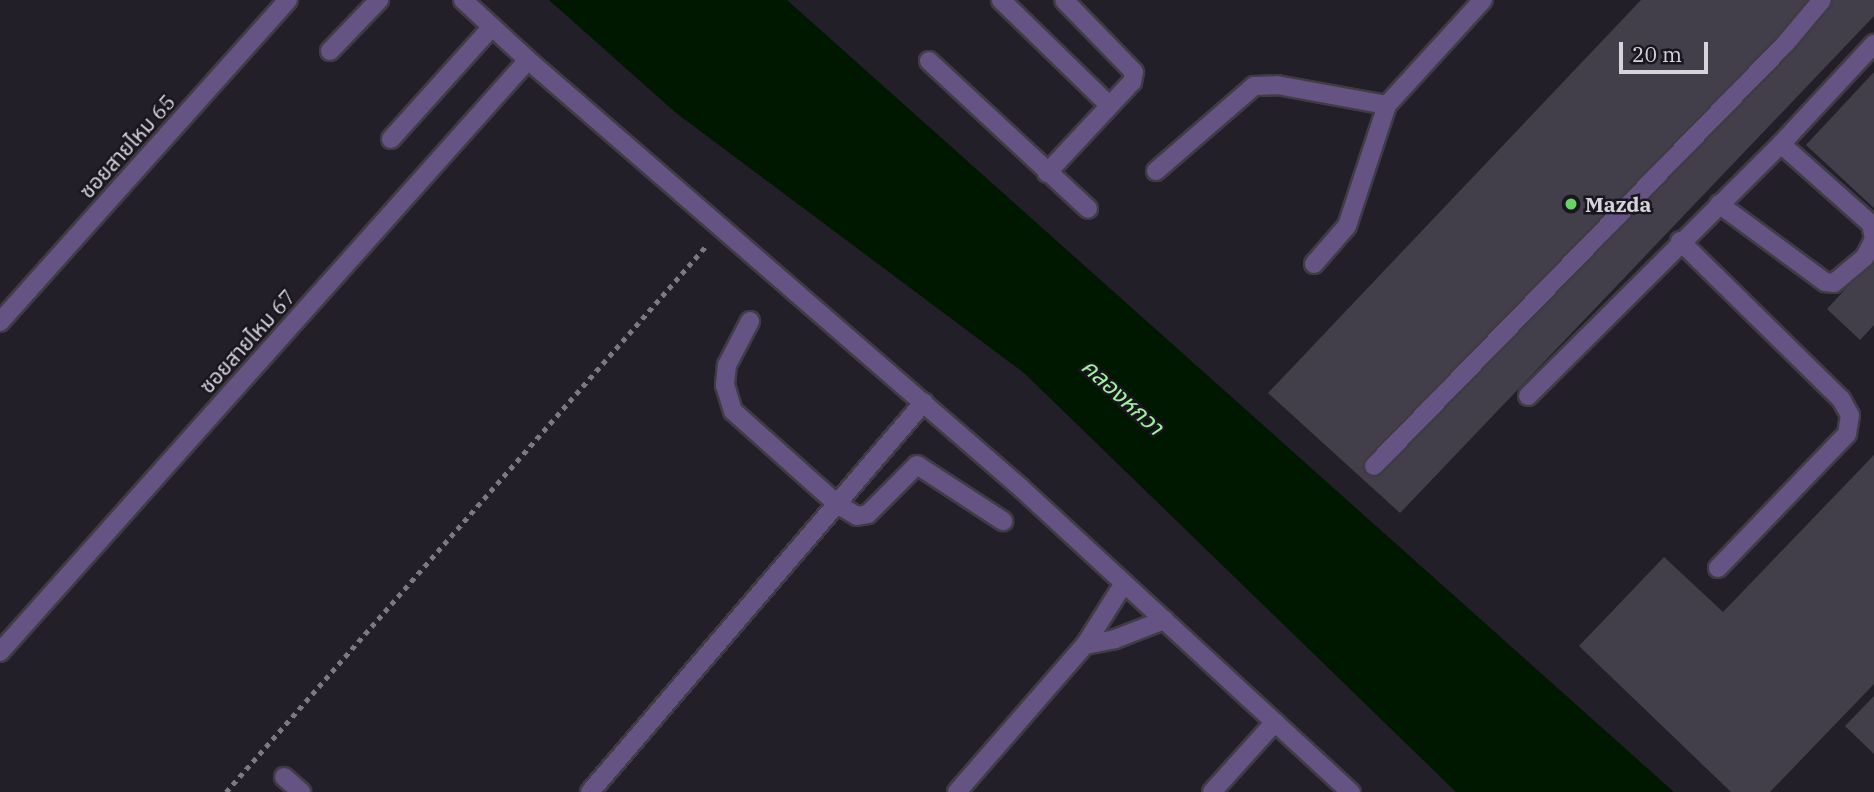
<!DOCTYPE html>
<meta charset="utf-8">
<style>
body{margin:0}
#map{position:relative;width:1874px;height:792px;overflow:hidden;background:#231f29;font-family:"IBM Plex Serif","Noto Sans Thai",serif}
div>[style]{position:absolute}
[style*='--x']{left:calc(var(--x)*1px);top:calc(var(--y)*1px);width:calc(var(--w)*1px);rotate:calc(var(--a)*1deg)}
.water>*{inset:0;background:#001800}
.building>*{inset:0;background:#433f4a}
.path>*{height:4.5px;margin-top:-2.25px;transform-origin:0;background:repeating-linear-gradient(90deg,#7c7981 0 5px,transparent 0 10px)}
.roads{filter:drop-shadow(2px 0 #403c45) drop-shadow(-2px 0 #403c45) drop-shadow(0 2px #403c45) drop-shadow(0 -2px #403c45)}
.minor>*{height:18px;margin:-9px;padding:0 9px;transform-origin:9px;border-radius:9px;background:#655383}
.dots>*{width:19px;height:19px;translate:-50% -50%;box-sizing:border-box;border:4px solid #19161f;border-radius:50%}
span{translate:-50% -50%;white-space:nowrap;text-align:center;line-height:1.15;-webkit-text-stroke:5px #19161f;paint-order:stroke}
.street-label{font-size:21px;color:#d6d4db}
.poi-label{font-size:21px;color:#d6d4db;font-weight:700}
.left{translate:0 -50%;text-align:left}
.water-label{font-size:23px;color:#a0f39d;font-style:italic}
.scale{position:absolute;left:1619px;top:42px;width:89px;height:32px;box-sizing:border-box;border:4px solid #d6d4db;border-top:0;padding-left:9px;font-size:21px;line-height:24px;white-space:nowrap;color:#d6d4db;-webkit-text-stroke:5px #19161f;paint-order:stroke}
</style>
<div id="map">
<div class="water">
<div style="clip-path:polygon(549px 0,787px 0,1674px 792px,1456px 792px,1024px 373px,676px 113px)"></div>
</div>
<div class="building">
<div style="clip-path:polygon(1641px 0,1874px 0,1874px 16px,1400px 513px,1268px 393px)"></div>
<div style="clip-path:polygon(1874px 72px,1874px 208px,1806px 145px)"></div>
<div style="clip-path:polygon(1874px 258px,1874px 325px,1860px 340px,1827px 309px)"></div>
<div style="clip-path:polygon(1874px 455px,1874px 684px,1770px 792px,1731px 792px,1579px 646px,1664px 557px,1723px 612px)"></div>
<div style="clip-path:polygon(1874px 696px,1874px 754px,1845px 726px)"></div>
</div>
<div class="path">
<div style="--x:226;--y:792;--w:727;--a:-48.68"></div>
</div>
<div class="roads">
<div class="minor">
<div style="--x:463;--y:0;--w:88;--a:42.7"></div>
<div style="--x:528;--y:60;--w:653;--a:40.96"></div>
<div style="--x:1021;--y:488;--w:449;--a:42.7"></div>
<div style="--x:1001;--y:0;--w:149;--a:44.2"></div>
<div style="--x:330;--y:51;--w:71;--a:-46.1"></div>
<div style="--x:929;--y:61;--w:217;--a:42.9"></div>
<div style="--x:391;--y:139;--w:151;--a:-48"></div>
<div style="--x:1156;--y:171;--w:130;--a:-40.9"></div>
<div style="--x:1254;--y:86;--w:23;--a:-2"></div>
<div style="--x:1277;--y:85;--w:112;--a:10.3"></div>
<div style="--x:1047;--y:173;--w:125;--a:-47"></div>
<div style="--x:1132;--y:82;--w:10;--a:-79"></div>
<div style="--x:1134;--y:72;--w:100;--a:-134.2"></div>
<div style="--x:1719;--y:204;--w:132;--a:36.3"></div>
<div style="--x:1825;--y:282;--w:9;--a:6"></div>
<div style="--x:1834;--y:283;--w:40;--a:-40"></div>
<div style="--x:1865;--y:257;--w:20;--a:-63"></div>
<div style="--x:1874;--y:239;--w:15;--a:-101"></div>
<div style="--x:1871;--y:224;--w:120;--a:-138.4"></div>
<div style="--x:1680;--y:241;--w:226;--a:44.5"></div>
<div style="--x:1841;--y:399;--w:18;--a:61"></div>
<div style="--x:1850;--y:415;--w:19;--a:99"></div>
<div style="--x:1847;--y:434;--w:186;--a:133.9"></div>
<div style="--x:1314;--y:264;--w:50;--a:-49"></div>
<div style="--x:1347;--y:226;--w:127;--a:-71.7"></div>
<div style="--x:1387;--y:105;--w:142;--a:-47.6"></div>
<div style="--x:750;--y:321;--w:50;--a:117.6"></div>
<div style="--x:727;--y:365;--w:20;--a:96"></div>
<div style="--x:725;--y:385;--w:27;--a:73"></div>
<div style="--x:733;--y:411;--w:140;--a:41.8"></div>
<div style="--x:837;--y:504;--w:23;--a:31"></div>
<div style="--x:857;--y:516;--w:11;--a:-10"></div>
<div style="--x:868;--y:514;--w:69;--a:-45"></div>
<div style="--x:917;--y:465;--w:103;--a:33.1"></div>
<div style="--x:0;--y:322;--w:432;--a:-48.2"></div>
<div style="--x:1528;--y:396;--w:357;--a:-44.9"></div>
<div style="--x:1781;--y:144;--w:137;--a:-47.1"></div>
<div style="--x:1374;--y:466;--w:589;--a:-45.76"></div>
<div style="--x:1785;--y:44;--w:57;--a:-49.9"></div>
<div style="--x:1085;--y:645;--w:31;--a:-11"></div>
<div style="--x:1115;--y:639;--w:53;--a:-21.2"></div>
<div style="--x:0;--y:652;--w:793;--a:-48.27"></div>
<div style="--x:284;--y:777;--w:23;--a:41"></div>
<div style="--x:590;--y:792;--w:513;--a:-49.42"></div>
<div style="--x:957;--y:792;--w:195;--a:-49"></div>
<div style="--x:1085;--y:645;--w:71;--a:-57.7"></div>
<div style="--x:1212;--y:792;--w:94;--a:-48"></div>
</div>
</div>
<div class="dots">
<div style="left:1571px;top:204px;background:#67d465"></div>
</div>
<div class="street-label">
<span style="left:127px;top:146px;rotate:-48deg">ซอยสายไหม 65</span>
<span style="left:247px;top:341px;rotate:-48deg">ซอยสายไหม 67</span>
</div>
<div class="poi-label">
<span class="left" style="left:1585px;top:204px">Mazda</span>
</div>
<div class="water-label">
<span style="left:1123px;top:396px;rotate:42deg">คลองหกวา</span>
</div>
<div class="scale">20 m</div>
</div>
